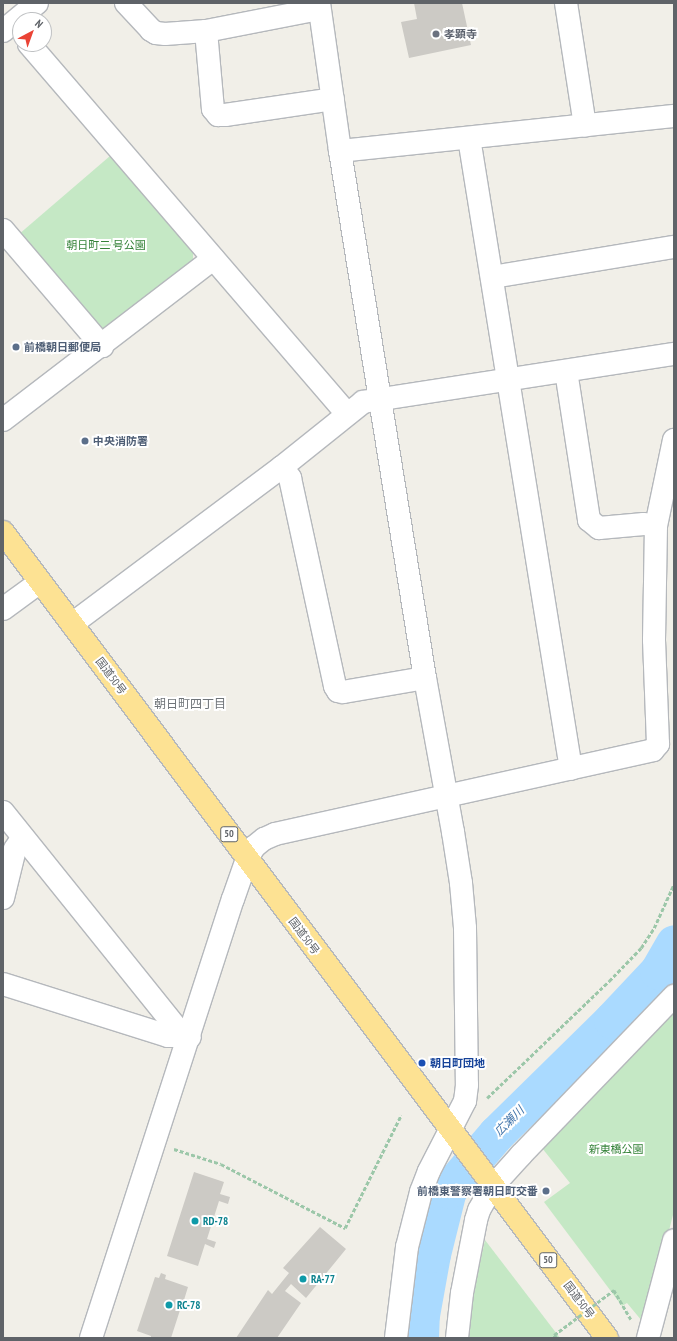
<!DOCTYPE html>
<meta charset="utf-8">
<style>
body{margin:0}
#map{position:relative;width:677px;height:1341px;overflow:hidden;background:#f1efe8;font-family:"PT Sans Narrow","Noto Sans JP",sans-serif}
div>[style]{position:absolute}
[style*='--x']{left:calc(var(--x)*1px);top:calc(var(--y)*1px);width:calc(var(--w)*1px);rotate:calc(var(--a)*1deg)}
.green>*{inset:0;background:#c5e8c5}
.river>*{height:37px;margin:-18.5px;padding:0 18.5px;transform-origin:18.5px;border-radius:18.5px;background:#aadaff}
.building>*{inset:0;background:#cccac5}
.path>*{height:2.5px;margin-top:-1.25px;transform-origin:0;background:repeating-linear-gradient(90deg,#9cc7a9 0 4px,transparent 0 6px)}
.roads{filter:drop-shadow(1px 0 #b5b8bc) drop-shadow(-1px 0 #b5b8bc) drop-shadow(0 1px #b5b8bc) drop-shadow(0 -1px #b5b8bc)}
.minor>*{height:22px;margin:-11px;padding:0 11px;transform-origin:11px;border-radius:11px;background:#fff}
.highway>*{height:22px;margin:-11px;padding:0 11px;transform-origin:11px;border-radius:11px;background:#fde293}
.path-bridge>*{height:2.5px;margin-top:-1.25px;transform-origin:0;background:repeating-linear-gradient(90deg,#9cc7a9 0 4px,transparent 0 6px)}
.dots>*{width:11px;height:11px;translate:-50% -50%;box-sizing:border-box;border:2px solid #fff;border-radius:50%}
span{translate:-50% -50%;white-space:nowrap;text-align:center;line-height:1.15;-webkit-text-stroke:4px #fff;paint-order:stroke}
.shield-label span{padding:1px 3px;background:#fff;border:1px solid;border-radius:3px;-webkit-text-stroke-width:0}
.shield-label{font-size:10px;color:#5f6368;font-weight:700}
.worship-label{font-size:11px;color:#5b616d;font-weight:700}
.left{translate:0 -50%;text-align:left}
.park-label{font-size:11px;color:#348238}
.service-label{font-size:11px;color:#4e5e75;font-weight:700}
.right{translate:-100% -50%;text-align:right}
.street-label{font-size:11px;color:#5f6368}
.transit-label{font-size:11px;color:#164399;font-weight:700}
.culture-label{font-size:11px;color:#0d838f;font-weight:700}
.neighbourhood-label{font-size:12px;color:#70757a}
.water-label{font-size:12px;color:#4174aa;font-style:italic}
.frame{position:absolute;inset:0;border:4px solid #5f6368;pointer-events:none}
.north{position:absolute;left:12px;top:12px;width:40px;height:40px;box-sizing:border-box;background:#fff;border:1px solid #bfc1c3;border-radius:50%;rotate:41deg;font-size:11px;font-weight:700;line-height:16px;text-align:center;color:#5f6368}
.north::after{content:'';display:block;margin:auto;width:14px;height:18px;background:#ea4335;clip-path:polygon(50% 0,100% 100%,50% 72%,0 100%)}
</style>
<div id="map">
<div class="green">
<div style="clip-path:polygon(110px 156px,193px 252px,193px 264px,109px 331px,96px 326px,18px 235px)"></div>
<div style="clip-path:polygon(674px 1009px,674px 1211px,648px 1313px,642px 1321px,627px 1303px,622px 1306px,544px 1202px,570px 1183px,542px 1148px)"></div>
<div style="clip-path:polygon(485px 1240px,560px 1338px,468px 1338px,475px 1285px)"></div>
</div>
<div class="river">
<div style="--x:420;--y:1338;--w:23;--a:-88"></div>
<div style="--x:421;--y:1315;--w:62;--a:-79.8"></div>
<div style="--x:432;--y:1254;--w:66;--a:-76"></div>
<div style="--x:448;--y:1190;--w:74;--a:-49.4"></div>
<div style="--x:496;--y:1134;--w:163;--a:-44.5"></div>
<div style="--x:612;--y:1020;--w:67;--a:-46.8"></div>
<div style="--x:658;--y:971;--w:32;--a:-60"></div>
</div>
<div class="building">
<div style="clip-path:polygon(414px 3px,462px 3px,471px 45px,409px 58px,401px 22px,417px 19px)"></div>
<div style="clip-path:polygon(194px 1172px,224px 1182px,220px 1194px,230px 1197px,228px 1204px,219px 1201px,207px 1239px,216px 1242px,214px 1248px,205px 1244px,198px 1266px,167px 1256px)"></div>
<div style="clip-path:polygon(320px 1227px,346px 1249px,306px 1298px,291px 1284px,285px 1291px,301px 1303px,277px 1338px,236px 1338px,268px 1290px,272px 1294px,289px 1273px,283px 1268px)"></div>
<div style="clip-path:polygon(161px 1273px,166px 1275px,165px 1279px,188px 1287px,184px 1300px,193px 1303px,191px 1310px,181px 1307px,171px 1338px,151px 1338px,151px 1336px,137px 1331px,155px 1277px,159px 1278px)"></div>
</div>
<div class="path">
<div style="--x:487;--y:1098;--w:169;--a:-43.8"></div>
<div style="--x:609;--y:981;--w:46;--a:-45.9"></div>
<div style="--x:641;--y:948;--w:24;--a:-57"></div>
<div style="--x:654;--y:928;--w:48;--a:-65.6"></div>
<div style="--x:174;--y:1149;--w:49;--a:17.7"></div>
<div style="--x:221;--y:1164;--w:140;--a:27.3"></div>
<div style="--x:345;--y:1228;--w:126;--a:-63.6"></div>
<div style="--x:614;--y:1290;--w:34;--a:60"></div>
<div style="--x:554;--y:1335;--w:4;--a:45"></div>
</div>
<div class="roads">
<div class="minor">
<div style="--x:126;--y:3;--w:37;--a:47"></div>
<div style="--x:151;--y:30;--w:6;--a:31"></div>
<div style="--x:156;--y:33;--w:9;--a:6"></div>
<div style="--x:165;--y:34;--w:41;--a:-4.2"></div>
<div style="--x:206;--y:31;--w:115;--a:-11"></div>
<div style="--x:319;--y:3;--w:149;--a:81.9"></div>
<div style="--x:340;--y:151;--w:336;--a:-6"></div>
<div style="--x:566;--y:3;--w:124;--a:81.2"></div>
<div style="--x:3;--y:31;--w:44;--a:-39.5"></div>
<div style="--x:206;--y:31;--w:78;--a:84.9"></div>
<div style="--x:213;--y:109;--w:8;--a:50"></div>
<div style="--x:218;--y:115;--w:7;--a:0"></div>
<div style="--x:225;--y:115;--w:109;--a:-8.4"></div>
<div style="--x:29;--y:44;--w:488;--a:49.3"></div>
<div style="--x:469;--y:138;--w:639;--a:80.82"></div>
<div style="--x:340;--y:151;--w:534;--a:80.84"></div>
<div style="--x:425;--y:678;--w:157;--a:79.7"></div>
<div style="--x:453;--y:832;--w:52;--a:81.1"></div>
<div style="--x:461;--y:883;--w:45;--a:84.9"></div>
<div style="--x:465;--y:928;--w:157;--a:89.3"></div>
<div style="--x:467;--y:1085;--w:16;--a:97"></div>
<div style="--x:465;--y:1101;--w:79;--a:117.2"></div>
<div style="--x:429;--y:1171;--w:22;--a:111"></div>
<div style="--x:421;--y:1192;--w:57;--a:104.3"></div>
<div style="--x:407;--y:1247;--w:92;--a:96.9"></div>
<div style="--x:3;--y:230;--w:153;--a:49.5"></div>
<div style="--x:492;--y:277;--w:184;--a:-9.4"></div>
<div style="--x:566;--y:371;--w:151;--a:81.2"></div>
<div style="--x:589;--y:520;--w:13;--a:39"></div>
<div style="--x:599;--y:528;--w:45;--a:-5.1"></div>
<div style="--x:644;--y:524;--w:12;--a:9"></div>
<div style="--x:3;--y:420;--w:265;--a:-37.5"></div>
<div style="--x:282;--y:467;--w:14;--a:54"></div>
<div style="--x:290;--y:478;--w:213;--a:77.8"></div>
<div style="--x:335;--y:686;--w:6;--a:59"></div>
<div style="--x:338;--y:691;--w:5;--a:11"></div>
<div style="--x:343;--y:692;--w:83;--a:-9.7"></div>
<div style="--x:3;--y:609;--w:46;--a:-36.1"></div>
<div style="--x:72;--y:624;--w:262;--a:-36.8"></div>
<div style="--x:282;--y:467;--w:104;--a:-38.7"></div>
<div style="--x:363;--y:402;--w:315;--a:-8.8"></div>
<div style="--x:3;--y:812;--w:282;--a:51.2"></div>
<div style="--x:180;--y:1032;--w:11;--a:27"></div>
<div style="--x:3;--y:898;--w:50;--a:-76.2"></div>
<div style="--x:15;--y:849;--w:14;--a:-56"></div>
<div style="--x:3;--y:984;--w:173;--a:17.5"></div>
<div style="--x:168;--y:1036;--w:6;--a:0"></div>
<div style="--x:174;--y:1036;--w:7;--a:-34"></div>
<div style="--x:91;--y:1338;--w:461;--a:-72.1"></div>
<div style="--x:233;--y:899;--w:42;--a:-70.7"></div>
<div style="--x:247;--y:859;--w:14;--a:-60"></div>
<div style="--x:254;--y:847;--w:13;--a:-39"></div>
<div style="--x:264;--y:839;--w:12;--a:-24"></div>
<div style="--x:275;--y:834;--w:387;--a:-12.5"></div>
<div style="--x:653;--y:750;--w:8;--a:-50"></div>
<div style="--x:658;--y:744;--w:104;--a:-92.2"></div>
<div style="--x:654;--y:640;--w:114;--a:-89"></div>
<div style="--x:656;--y:526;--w:88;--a:-78.2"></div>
<div style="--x:457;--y:1338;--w:45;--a:-83.7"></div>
<div style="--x:462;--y:1293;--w:74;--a:-79.1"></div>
<div style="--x:476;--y:1220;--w:10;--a:-73"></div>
<div style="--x:479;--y:1210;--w:28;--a:-60"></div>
<div style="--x:493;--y:1186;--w:42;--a:-47.9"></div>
<div style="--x:521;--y:1155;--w:221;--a:-46.1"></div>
<div style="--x:648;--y:1338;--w:101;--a:-75.1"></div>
</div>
<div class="highway">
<div style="--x:3;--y:532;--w:1007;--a:53.15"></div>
</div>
</div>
<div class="path-bridge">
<div style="--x:554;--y:1335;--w:75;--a:-36.9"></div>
</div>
<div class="dots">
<div style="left:436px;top:34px;background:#6b7280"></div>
<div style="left:16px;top:347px;background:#5c6f8a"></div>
<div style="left:85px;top:441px;background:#5c6f8a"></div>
<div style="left:422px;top:1063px;background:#1a4fb4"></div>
<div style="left:546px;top:1191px;background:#5c6f8a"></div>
<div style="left:195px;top:1221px;background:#0f9aa8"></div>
<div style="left:303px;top:1279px;background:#0f9aa8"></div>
<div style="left:169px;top:1305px;background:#0f9aa8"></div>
</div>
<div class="shield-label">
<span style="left:229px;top:834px">50</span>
<span style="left:548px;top:1260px">50</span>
</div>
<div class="worship-label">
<span class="left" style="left:444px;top:34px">孝顕寺</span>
</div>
<div class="park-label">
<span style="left:106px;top:245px">朝日町二 号公園</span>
<span style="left:616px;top:1149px">新東橋公園</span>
</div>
<div class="service-label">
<span class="left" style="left:24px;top:347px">前橋朝日郵便局</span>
<span class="left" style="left:93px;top:441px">中央消防署</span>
<span class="right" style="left:538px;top:1191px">前橋東警察署朝日町交番</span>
</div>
<div class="street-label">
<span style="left:111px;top:676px;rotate:53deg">国道50号</span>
<span style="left:304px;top:936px;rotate:53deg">国道50号</span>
<span style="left:579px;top:1300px;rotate:53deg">国道50号</span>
</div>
<div class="transit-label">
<span class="left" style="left:430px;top:1063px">朝日町団地</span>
</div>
<div class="culture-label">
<span class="left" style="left:203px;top:1221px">RD-78</span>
<span class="left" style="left:311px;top:1279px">RA-77</span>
<span class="left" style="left:177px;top:1305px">RC-78</span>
</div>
<div class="neighbourhood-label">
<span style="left:190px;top:704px">朝日町四丁目</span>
</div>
<div class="water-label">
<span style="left:509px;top:1121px;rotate:-45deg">広瀬川</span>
</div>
<div class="frame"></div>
<div class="north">N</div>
</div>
